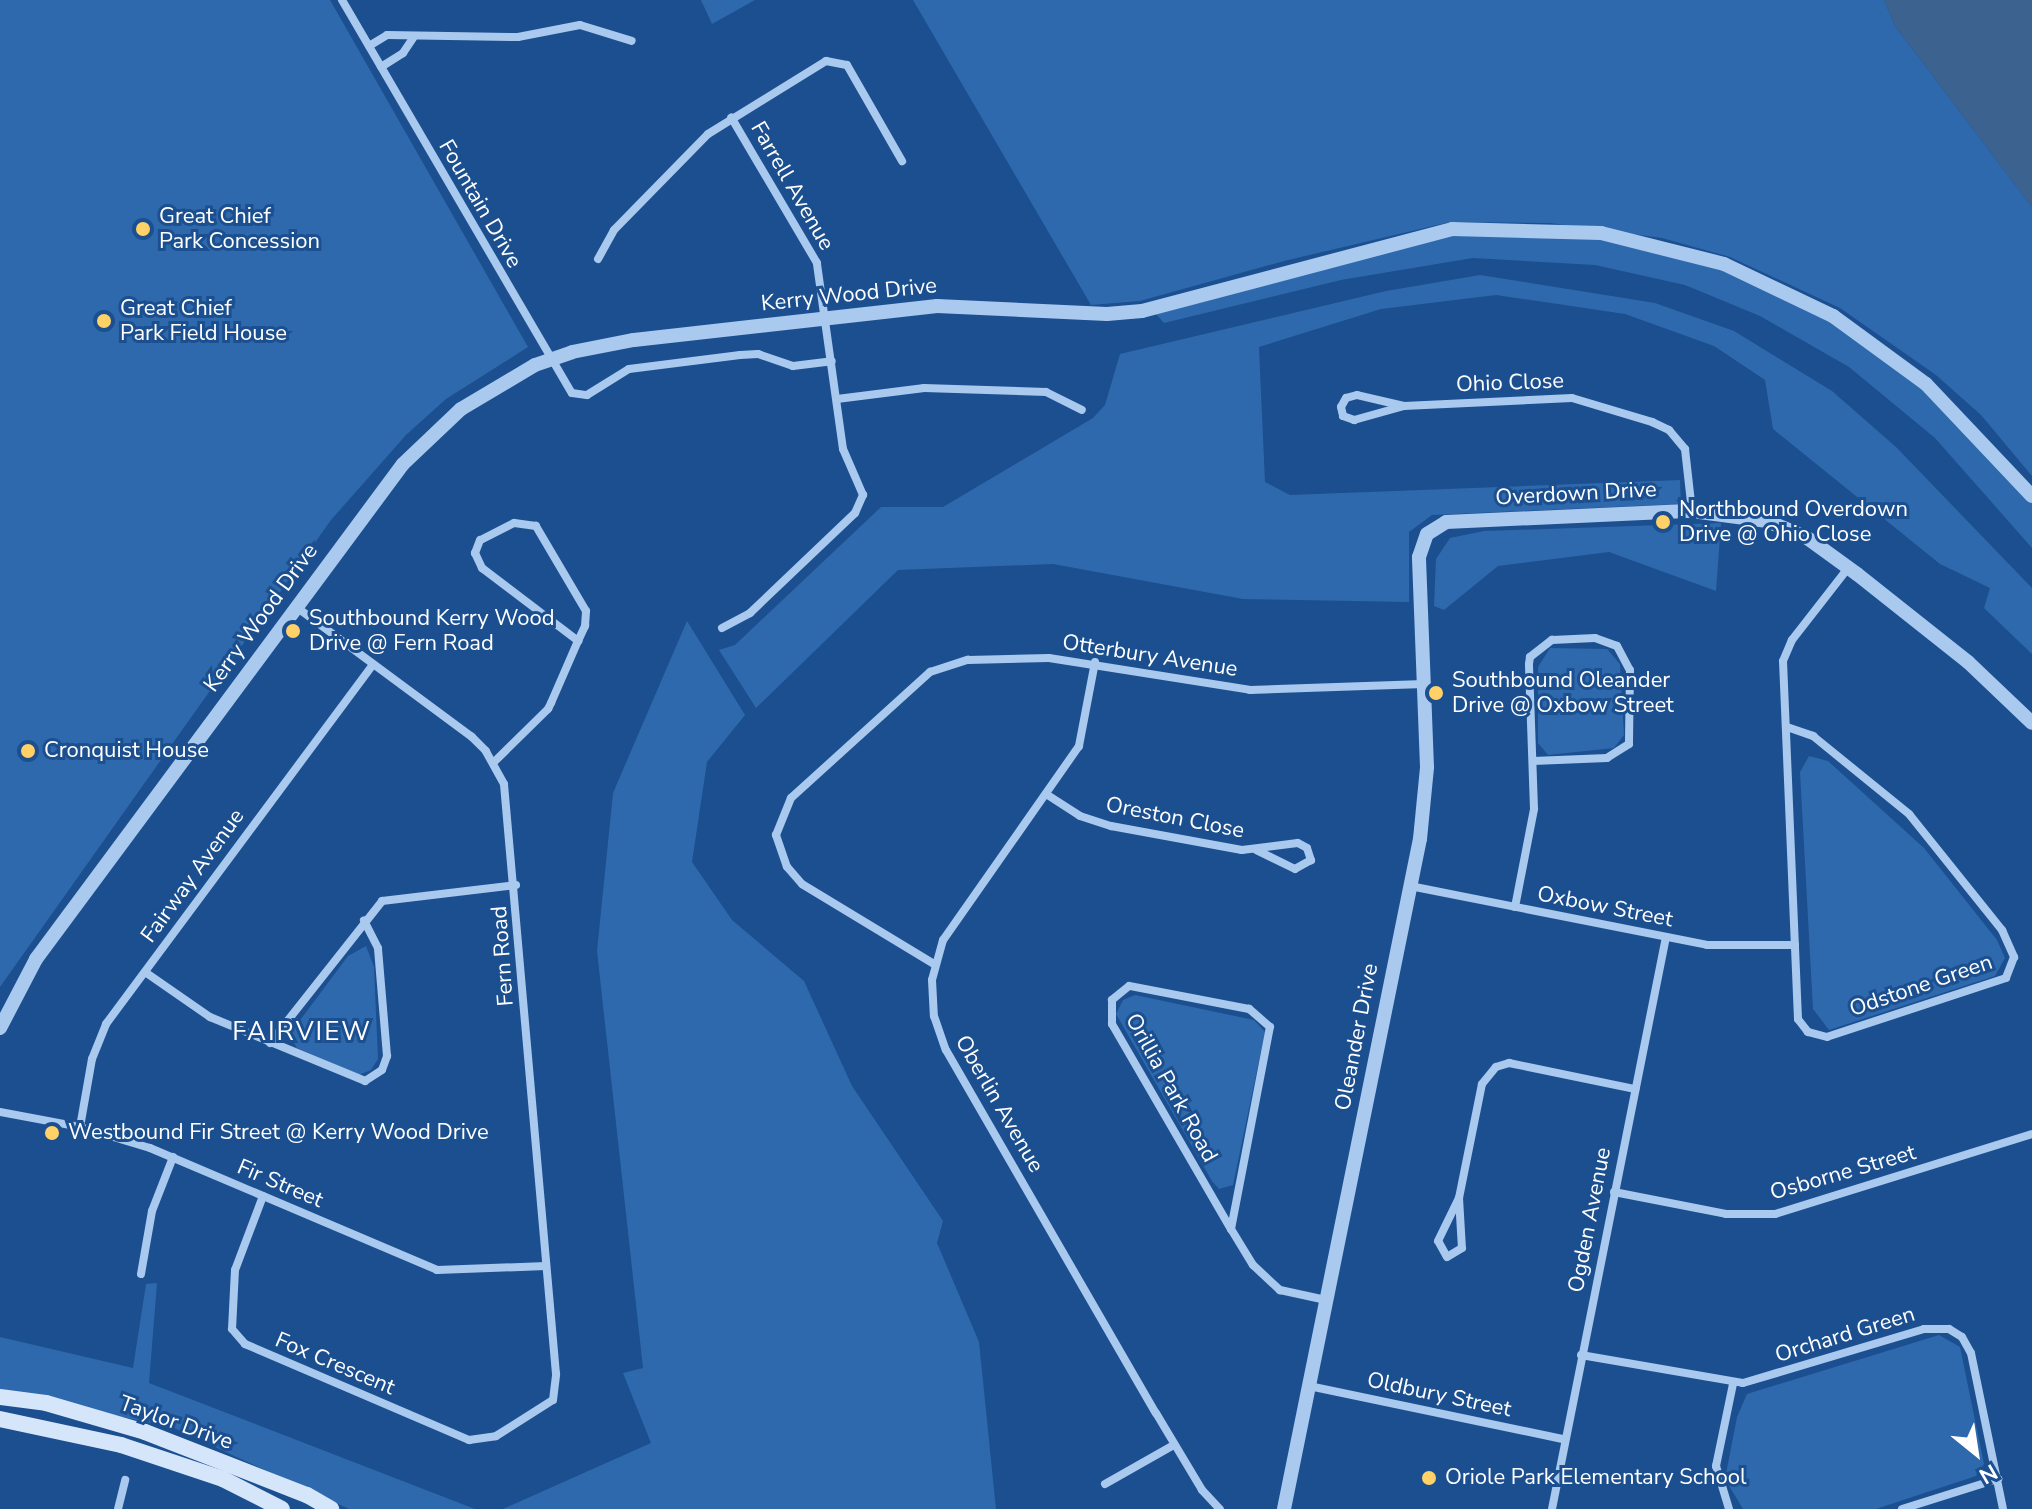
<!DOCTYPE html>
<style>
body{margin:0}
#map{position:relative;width:2032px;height:1509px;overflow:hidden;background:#1b4f8f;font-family:"Nunito Sans",sans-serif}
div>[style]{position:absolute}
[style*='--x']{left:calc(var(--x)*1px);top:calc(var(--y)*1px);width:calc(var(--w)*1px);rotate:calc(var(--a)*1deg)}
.green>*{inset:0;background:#2e69ad}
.water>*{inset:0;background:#3c6290}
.minor>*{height:8px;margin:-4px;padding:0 4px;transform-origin:4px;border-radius:4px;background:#a9c9ee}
.tertiary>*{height:14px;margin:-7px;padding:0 7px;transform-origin:7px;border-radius:7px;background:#a9c9ee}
.secondary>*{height:16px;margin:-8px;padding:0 8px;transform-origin:8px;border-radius:8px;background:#d6e6fa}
.dots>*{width:22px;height:22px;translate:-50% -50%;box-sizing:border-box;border:4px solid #1b4f8f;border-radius:50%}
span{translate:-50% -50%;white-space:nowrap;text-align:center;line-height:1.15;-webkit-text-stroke:6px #1b4f8f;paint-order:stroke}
.street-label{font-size:22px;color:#fff}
.poi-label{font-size:22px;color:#fff}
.left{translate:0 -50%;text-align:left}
.quarter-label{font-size:26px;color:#fff;letter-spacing:2px}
.north{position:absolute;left:1936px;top:1413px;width:80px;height:80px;-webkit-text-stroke:6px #1b4f8f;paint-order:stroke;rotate:150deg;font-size:22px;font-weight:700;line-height:32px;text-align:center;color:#fff}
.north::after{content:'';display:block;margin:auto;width:28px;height:36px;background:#fff;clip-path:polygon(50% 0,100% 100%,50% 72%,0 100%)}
</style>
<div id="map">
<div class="green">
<div style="clip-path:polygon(0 0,330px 0,528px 347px,446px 399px,406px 435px,331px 520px,0 987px)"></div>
<div style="clip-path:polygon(701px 0,755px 0,712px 24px)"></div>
<div style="clip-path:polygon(913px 0,1884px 0,1895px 26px,2032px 207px,2032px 476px,1981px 415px,1936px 375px,1840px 308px,1730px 257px,1662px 238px,1550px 223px,1450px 222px,1284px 261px,1140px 301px,1091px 305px)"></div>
<div style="clip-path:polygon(1452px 229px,1601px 233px,1724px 264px,1833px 316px,1926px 384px,2032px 496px,2032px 548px,1935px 438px,1849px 367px,1760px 316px,1685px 285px,1595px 265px,1473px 258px,1341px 280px,1164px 323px,1156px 314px)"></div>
<div style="clip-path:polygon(1480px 275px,1655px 303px,1734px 331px,1832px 391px,1896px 447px,2032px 588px,2032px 654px,1984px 608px,1990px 588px,1940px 564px,1773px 429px,1765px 380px,1714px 346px,1625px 314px,1496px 295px,1381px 309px,1259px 347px,1265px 482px,1290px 495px,1680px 480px,1681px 504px,1432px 515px,1409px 532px,1409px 602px,1243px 599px,1053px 564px,898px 570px,756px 708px,719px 650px,735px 645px,881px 507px,943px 507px,1093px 418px,1105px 405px,1120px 354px,1386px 291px)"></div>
<div style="clip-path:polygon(1721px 523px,1716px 591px,1609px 552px,1498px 566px,1444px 610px,1434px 606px,1436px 559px,1450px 538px,1484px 531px)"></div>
<div style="clip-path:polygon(687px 621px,745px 715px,707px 762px,692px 862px,732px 920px,804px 981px,852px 1086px,943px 1221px,937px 1243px,979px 1342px,996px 1509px,503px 1509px,651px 1443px,623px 1373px,643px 1368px,597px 951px,613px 793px)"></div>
<div style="clip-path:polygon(1550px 648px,1607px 649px,1620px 664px,1624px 735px,1614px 748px,1548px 755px,1538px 743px,1538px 667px)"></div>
<div style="clip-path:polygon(1809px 756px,1828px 761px,1924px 848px,1997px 940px,2005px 958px,1995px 976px,1829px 1030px,1813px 1009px,1800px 772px)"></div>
<div style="clip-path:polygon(366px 946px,374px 967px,378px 1059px,371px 1070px,359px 1075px,297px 1048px,289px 1035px,348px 956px)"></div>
<div style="clip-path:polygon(1135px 995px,1254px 1020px,1265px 1032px,1233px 1185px,1219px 1189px,1212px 1181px,1116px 1014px,1123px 1000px)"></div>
<div style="clip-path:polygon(157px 1283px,149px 1383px,475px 1509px,349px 1509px,174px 1428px,0 1391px,0 1337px,133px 1368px,146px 1284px)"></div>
<div style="clip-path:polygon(1939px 1335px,1960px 1347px,1984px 1464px,1976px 1476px,1876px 1509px,1743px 1509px,1725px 1479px,1737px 1417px,1747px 1394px)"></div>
</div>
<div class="water">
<div style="clip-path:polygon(1884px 0,2032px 0,2032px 207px,1895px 26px)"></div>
</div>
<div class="minor">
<div style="--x:342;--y:0;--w:455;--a:59.7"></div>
<div style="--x:572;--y:393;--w:15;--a:8"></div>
<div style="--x:587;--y:395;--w:49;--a:-31.8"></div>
<div style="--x:629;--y:369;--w:112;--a:-7.2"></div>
<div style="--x:740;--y:355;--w:18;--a:-3"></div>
<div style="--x:758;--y:354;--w:37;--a:19"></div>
<div style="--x:793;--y:366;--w:39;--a:-7"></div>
<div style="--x:369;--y:46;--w:21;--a:-31"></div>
<div style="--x:387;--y:35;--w:131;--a:0.9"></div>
<div style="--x:518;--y:37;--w:63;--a:-11"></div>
<div style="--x:580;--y:25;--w:54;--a:17.1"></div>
<div style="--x:381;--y:67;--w:26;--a:-32"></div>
<div style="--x:403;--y:53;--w:18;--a:-56"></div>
<div style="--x:598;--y:259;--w:33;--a:-61"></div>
<div style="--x:614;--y:230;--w:134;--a:-45.6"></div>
<div style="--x:708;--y:134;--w:139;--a:-31.7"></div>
<div style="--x:826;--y:61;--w:21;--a:11"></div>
<div style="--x:847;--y:65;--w:111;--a:60.2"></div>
<div style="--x:837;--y:399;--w:88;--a:-7.2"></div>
<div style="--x:924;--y:388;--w:122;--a:1.9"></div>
<div style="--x:1046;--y:392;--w:40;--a:26.6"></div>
<div style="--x:1404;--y:406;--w:48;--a:-166.8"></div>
<div style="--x:1357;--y:395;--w:11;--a:165"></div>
<div style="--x:1346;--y:398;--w:10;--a:119"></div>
<div style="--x:1341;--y:407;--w:9;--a:77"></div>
<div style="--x:1343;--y:416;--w:12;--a:20"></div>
<div style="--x:1354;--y:420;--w:52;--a:-15.6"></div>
<div style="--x:1404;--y:406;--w:168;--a:-2.7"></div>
<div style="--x:1572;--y:398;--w:84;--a:16.7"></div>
<div style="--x:1652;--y:422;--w:19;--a:25"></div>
<div style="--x:1669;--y:430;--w:25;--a:50"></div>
<div style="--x:1685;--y:449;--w:62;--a:83.6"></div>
<div style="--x:722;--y:628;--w:32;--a:-28"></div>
<div style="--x:750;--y:613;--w:145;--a:-43.6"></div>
<div style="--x:855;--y:513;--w:20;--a:-66"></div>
<div style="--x:863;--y:495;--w:50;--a:-113.5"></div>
<div style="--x:843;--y:449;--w:188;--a:-98"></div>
<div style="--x:817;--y:263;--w:169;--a:-120.5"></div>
<div style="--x:1095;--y:662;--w:86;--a:100.8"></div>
<div style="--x:1079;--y:746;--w:237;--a:125"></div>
<div style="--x:943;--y:940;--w:41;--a:105.4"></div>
<div style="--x:932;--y:980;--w:36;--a:87"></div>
<div style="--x:934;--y:1016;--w:36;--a:71"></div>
<div style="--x:946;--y:1050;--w:419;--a:60"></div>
<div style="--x:1156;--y:1413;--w:90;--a:59.1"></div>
<div style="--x:1202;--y:1490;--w:26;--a:47"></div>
<div style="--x:1787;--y:727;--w:28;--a:19"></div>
<div style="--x:1813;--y:736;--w:124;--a:39.1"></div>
<div style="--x:1909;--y:814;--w:149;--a:51.3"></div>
<div style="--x:2002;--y:930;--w:30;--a:66"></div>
<div style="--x:2014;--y:957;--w:22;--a:111"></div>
<div style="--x:2006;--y:978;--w:188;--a:161.8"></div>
<div style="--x:1827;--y:1037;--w:20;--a:-165"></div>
<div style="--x:1808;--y:1032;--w:16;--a:-128"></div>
<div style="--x:1798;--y:1019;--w:358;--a:-92.4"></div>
<div style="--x:1783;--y:661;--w:23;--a:-67"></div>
<div style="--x:1792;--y:640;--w:91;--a:-52.1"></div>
<div style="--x:494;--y:762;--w:76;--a:-44.5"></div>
<div style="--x:548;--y:709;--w:7;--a:-63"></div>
<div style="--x:551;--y:703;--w:68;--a:-66.5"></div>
<div style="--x:578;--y:641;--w:17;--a:-65"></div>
<div style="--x:585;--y:626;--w:15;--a:-86"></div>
<div style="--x:586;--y:611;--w:99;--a:-120.5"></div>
<div style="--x:536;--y:526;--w:22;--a:-172"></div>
<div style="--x:514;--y:523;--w:38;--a:153"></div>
<div style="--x:480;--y:540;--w:14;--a:111"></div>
<div style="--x:475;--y:553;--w:17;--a:65"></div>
<div style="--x:482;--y:568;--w:121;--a:37.2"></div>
<div style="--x:1046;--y:794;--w:40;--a:32.9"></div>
<div style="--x:1080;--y:816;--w:33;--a:18"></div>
<div style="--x:1111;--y:826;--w:133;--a:10.4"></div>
<div style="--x:1242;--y:850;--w:56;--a:-7.1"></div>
<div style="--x:1298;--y:843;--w:10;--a:29"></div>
<div style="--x:1307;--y:848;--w:13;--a:72"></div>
<div style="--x:1311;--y:860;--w:18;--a:151"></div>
<div style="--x:1295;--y:869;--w:43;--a:-154"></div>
<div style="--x:1410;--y:886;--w:303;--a:11.2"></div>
<div style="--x:1707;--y:945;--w:88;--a:0"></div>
<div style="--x:1515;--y:907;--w:100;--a:-79"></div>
<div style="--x:1534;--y:809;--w:145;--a:-92"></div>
<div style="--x:1529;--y:664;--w:7;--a:-82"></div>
<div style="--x:1530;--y:657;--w:28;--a:-38"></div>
<div style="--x:1552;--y:640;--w:43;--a:-2.7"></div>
<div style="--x:1595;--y:638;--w:23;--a:20"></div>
<div style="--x:1617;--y:646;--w:27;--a:62"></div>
<div style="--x:1630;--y:670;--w:74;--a:90.8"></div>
<div style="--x:1629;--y:744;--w:26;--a:148"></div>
<div style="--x:1607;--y:758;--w:74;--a:177.7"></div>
<div style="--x:934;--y:964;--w:154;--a:-148.8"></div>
<div style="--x:802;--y:884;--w:23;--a:-131"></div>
<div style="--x:787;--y:867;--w:34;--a:-109"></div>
<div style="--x:776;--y:835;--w:40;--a:-68"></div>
<div style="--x:791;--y:798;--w:188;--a:-42.2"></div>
<div style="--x:930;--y:672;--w:40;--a:-18"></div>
<div style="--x:968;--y:660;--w:81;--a:-1.4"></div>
<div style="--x:1049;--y:658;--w:204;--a:9"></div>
<div style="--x:1250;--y:690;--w:174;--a:-2"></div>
<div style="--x:145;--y:972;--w:79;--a:34.7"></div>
<div style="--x:210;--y:1017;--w:168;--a:22.4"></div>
<div style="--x:365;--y:1081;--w:20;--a:-33"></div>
<div style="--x:382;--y:1070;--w:15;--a:-70"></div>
<div style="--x:387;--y:1056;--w:108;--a:-94.8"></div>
<div style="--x:378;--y:948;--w:31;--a:-117"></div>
<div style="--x:270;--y:1043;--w:181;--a:-51.7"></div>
<div style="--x:382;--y:901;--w:135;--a:-6.8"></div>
<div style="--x:0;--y:1112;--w:81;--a:10.6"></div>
<div style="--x:80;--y:1127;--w:73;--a:16.7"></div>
<div style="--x:150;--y:1148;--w:312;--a:23"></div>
<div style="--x:437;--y:1270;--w:109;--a:-2.1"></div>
<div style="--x:80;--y:1127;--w:69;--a:-80"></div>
<div style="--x:92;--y:1059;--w:38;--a:-68"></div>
<div style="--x:106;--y:1024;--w:448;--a:-53.4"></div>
<div style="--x:1614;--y:1192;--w:114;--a:11.1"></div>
<div style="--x:1726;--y:1214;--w:49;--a:0"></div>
<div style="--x:1775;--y:1214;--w:269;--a:-17.3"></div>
<div style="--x:263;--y:1196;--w:79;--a:110.7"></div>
<div style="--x:235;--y:1270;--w:59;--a:92.9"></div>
<div style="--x:232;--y:1329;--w:20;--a:49"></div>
<div style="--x:245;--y:1344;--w:244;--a:23.2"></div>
<div style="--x:469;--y:1440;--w:27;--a:-8"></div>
<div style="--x:496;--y:1436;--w:67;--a:-32.3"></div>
<div style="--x:553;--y:1400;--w:26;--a:-83"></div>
<div style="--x:556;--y:1374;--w:592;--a:-95.04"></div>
<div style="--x:504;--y:784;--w:38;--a:-119"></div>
<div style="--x:486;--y:751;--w:20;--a:-135"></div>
<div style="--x:472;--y:737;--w:219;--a:-143.5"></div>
<div style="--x:1459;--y:1198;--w:50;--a:86.6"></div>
<div style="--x:1462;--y:1248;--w:17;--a:149"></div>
<div style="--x:1447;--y:1257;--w:18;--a:-119"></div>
<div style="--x:1438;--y:1241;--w:48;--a:-64"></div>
<div style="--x:1459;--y:1198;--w:116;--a:-78.6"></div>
<div style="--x:1482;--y:1084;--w:22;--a:-51"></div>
<div style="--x:1496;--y:1067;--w:14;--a:-17"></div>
<div style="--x:1509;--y:1063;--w:129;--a:11.7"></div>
<div style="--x:1231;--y:1229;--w:206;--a:-79.1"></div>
<div style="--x:1270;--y:1027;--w:28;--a:-139"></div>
<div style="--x:1249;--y:1009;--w:122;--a:-169.1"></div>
<div style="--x:1129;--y:986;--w:22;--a:141"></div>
<div style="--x:1112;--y:1000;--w:24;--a:90"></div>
<div style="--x:1112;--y:1024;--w:237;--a:59.9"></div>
<div style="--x:1231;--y:1229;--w:42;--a:58.6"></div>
<div style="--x:1253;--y:1265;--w:37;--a:43"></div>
<div style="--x:1280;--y:1290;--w:47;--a:12.3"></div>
<div style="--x:141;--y:1274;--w:64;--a:-80.1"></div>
<div style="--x:152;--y:1211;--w:58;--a:-68.7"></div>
<div style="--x:1581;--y:1355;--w:164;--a:9.8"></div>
<div style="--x:1743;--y:1383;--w:189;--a:-16.6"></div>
<div style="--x:1924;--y:1329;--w:25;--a:0"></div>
<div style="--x:1949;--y:1329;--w:15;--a:32"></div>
<div style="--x:1962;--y:1337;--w:18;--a:61"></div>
<div style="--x:1971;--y:1353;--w:159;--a:78.4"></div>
<div style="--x:1309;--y:1386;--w:259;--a:11.8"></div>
<div style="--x:1105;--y:1484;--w:79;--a:-29.5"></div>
<div style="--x:118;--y:1509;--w:30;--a:-76"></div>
<div style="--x:1552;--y:1509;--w:583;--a:-78.73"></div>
<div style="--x:1729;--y:1509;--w:45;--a:-106.8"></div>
<div style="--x:1716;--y:1466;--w:84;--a:-78.3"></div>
<div style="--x:1902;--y:1509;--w:101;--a:-17.4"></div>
</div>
<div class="tertiary">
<div style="--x:0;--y:1028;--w:78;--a:-62.4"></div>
<div style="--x:36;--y:959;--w:616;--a:-53.45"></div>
<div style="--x:403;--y:464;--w:80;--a:-43.5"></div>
<div style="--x:461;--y:409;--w:86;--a:-30.7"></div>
<div style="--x:535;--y:365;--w:39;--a:-19"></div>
<div style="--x:572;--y:352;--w:63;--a:-11"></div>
<div style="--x:634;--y:340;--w:305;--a:-6.4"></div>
<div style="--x:937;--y:306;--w:170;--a:2.7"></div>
<div style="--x:1107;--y:314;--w:35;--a:-5"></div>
<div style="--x:1142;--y:311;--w:321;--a:-14.8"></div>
<div style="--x:1452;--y:229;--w:149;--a:1.5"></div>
<div style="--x:1601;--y:233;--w:127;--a:14.1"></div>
<div style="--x:1724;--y:264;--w:121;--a:25.5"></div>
<div style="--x:1833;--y:316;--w:115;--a:36.2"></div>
<div style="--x:1926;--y:384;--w:154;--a:46.6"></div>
<div style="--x:1284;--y:1509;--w:684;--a:-78.53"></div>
<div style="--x:1420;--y:839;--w:72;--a:-84.4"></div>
<div style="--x:1427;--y:767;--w:210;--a:-92.2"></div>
<div style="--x:1419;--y:557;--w:24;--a:-71"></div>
<div style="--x:1427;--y:534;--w:22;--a:-32"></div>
<div style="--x:1446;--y:522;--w:246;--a:-2.6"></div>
<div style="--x:1692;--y:511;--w:76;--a:7.6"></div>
<div style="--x:1767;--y:521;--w:42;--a:22.3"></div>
<div style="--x:1806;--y:537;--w:63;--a:36"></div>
<div style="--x:1857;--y:574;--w:142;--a:38.4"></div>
<div style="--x:1968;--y:662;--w:88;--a:43.6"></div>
</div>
<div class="secondary">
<div style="--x:0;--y:1397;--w:46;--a:7.4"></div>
<div style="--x:46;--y:1403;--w:103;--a:16.3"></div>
<div style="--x:145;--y:1432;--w:174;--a:21.3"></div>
<div style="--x:307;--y:1495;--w:28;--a:30"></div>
<div style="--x:0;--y:1419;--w:124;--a:12.1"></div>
<div style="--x:121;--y:1445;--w:108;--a:18.4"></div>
<div style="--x:223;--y:1479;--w:66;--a:27"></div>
</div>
<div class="dots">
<div style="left:143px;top:229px;background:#ffd166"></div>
<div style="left:104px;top:321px;background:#ffd166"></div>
<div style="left:1663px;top:522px;background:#ffd166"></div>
<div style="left:293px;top:631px;background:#ffd166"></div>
<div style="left:1436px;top:693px;background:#ffd166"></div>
<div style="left:28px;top:751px;background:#ffd166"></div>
<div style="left:52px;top:1133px;background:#ffd166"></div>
<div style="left:1429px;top:1478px;background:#ffd166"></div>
</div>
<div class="street-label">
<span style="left:792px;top:186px;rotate:60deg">Farrell Avenue</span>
<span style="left:480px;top:204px;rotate:60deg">Fountain Drive</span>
<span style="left:849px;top:295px;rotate:-6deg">Kerry Wood Drive</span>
<span style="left:1510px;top:383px;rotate:-2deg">Ohio Close</span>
<span style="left:1576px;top:494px;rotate:-3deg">Overdown Drive</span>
<span style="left:261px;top:618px;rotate:-54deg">Kerry Wood Drive</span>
<span style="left:1150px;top:656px;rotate:9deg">Otterbury Avenue</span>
<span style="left:1175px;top:818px;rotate:11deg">Oreston Close</span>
<span style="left:193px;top:876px;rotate:-54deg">Fairway Avenue</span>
<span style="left:1605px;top:907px;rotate:11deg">Oxbow Street</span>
<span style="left:503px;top:956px;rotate:-94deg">Fern Road</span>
<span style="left:1921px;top:986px;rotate:-19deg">Odstone Green</span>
<span style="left:1357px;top:1037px;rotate:-79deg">Oleander Drive</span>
<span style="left:1171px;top:1088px;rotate:61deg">Orillia Park Road</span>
<span style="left:999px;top:1104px;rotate:60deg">Oberlin Avenue</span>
<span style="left:1843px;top:1173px;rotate:-16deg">Osborne Street</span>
<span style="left:280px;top:1184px;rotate:23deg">Fir Street</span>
<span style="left:1590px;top:1220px;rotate:-79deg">Ogden Avenue</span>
<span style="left:1845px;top:1335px;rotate:-17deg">Orchard Green</span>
<span style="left:335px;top:1364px;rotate:23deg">Fox Crescent</span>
<span style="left:1439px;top:1395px;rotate:12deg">Oldbury Street</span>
<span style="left:176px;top:1423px;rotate:20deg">Taylor Drive</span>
</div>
<div class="poi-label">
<span class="left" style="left:159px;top:229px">Great Chief<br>Park Concession</span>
<span class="left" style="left:120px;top:321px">Great Chief<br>Park Field House</span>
<span class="left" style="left:1679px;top:522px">Northbound Overdown<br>Drive @ Ohio Close</span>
<span class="left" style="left:309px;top:631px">Southbound Kerry Wood<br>Drive @ Fern Road</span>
<span class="left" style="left:1452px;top:693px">Southbound Oleander<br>Drive @ Oxbow Street</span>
<span class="left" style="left:44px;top:751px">Cronquist House</span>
<span class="left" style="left:68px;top:1133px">Westbound Fir Street @ Kerry Wood Drive</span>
<span class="left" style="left:1445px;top:1478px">Oriole Park Elementary School</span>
</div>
<div class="quarter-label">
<span style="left:302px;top:1032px">FAIRVIEW</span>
</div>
<div class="north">N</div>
</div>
